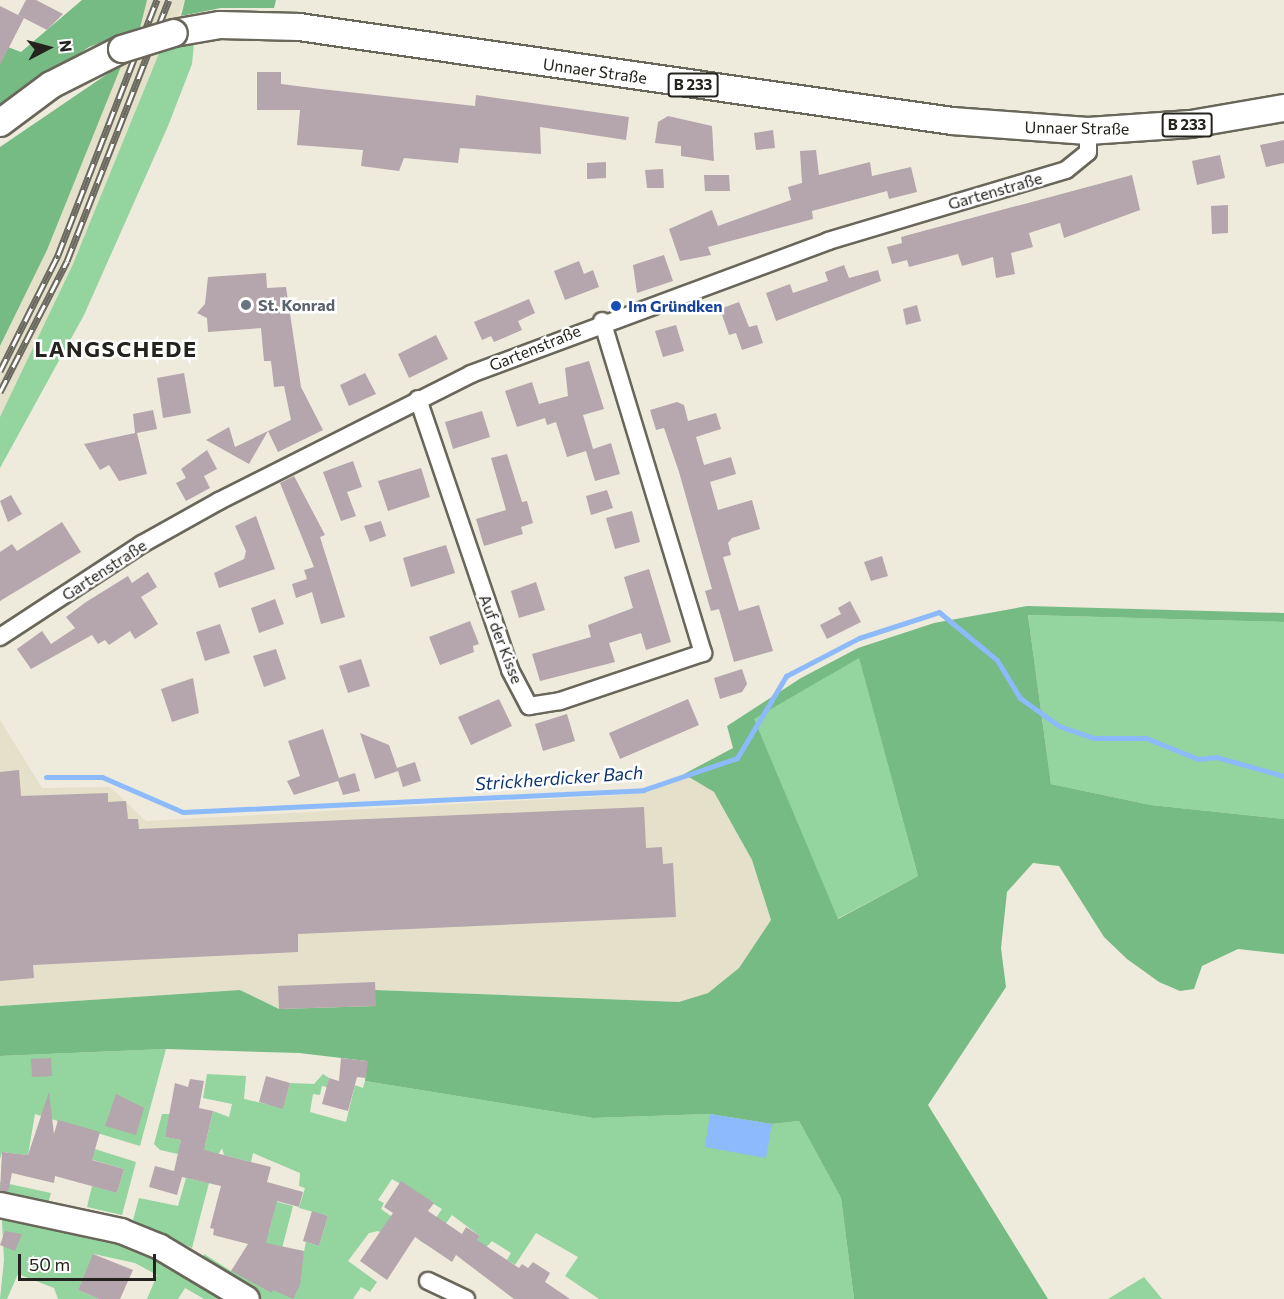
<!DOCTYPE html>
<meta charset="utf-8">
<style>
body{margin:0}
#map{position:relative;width:1284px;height:1299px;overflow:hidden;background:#eeebdc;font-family:Commissioner,sans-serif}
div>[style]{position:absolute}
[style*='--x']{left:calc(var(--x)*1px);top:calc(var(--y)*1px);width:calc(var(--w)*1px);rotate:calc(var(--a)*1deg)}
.built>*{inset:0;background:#e4e0ca}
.green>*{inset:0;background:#93d49f}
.forest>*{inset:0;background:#77bb84}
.water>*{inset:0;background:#8cbafb}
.stream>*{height:5px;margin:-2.5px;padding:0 2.5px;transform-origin:2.5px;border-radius:2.5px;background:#8cbafb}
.building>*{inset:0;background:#b5a5ac}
.roads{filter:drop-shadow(2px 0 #69665a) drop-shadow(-2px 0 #69665a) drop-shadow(0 2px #69665a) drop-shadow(0 -2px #69665a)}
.street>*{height:16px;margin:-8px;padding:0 8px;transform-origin:8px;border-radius:8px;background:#fff}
.secondary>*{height:24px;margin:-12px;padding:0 12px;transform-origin:12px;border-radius:12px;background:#fff}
.primary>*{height:26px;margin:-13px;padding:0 13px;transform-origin:13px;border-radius:13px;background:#fff}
.rail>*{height:7px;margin-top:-3.5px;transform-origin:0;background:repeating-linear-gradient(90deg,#fff 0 14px,#6b6960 0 28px);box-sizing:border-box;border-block:2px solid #6b6960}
.bridges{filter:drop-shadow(2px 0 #69665a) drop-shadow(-2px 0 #69665a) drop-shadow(0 2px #69665a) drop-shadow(0 -2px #69665a)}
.primary-bridge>*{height:26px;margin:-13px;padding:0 13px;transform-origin:13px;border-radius:13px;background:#fff}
.dots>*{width:16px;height:16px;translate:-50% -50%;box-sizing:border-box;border:3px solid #fff;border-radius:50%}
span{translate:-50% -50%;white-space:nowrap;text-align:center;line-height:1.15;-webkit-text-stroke:5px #fff;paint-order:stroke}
.shield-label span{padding:2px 4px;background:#fff;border:2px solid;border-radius:4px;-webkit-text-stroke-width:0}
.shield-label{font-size:15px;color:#24231d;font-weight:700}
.street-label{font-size:16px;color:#24231d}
.worship-label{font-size:16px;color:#5b616d;font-weight:700}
.left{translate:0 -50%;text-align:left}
.transit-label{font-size:16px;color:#164399;font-weight:700}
.water-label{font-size:18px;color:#0a356d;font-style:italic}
.district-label{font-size:22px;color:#24231d;font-weight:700;letter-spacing:1.5px}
.north{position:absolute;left:18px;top:18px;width:60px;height:60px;-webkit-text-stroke:4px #fff;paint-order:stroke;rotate:84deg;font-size:16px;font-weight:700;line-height:24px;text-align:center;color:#24231d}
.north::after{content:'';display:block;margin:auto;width:21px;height:27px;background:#24231d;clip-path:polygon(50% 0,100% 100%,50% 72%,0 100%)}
.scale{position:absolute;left:18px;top:1254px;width:138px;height:27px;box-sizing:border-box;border:3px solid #24231d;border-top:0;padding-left:8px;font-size:18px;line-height:21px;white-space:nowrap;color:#24231d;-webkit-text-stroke:4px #fff;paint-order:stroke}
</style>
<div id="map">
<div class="built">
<div style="clip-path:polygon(147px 0,185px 0,73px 264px,0 417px,0 346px,47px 250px)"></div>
<div style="clip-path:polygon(0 720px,42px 788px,110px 787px,146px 821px,622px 795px,684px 774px,714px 792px,752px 860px,771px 920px,739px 968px,708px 993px,679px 1002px,376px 990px,376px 1006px,279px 1009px,240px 990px,0 1006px)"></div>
</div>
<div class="green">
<div style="clip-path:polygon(194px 43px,192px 64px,168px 126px,84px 315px,0 468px,0 417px,73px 264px,160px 51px)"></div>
<div style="clip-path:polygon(1028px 615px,1284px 622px,1284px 819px,1151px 805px,1051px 784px)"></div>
<div style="clip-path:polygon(859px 657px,918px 876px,837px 919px,753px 719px)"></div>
<div style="clip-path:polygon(166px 1049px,140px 1146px,35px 1114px,28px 1155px,2px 1152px,0 1159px,0 1056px)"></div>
<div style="clip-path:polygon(207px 1074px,246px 1076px,244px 1099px,283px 1108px,290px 1083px,314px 1084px,323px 1074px,329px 1078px,327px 1087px,322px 1086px,320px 1095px,313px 1094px,310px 1112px,346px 1122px,355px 1085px,363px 1088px,365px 1081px,593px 1118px,710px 1114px,772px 1124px,799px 1121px,841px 1198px,854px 1299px,599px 1299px,565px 1276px,578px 1257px,536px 1233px,515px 1265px,507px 1260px,511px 1253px,492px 1241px,470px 1265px,463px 1260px,480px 1236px,452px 1215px,429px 1246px,420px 1241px,442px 1209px,392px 1179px,378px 1200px,384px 1203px,381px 1209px,401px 1223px,391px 1239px,378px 1231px,369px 1233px,348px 1261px,377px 1282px,370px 1292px,361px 1287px,353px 1299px,204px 1299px,185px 1288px,178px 1299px,147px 1299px,157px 1275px,135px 1263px,94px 1254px,78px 1290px,99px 1299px,58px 1299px,54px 1288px,18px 1274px,7px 1299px,0 1299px,4px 1260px,0 1182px,51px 1193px,45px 1214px,201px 1270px,204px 1254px,231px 1271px,269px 1232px,274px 1211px,219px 1196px,221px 1187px,293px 1206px,279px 1260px,301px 1265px,306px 1242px,319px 1246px,328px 1216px,299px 1208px,305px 1188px,299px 1186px,300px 1173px,253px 1153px,251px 1162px,224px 1155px,222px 1148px,214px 1162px,160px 1150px,154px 1144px,162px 1114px,170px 1114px,165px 1137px,181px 1140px,180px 1146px,187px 1148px,189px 1142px,205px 1146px,213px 1111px,229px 1117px,232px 1104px,203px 1098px)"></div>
<div style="clip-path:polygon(79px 1144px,136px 1162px,122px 1215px,87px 1207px,92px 1186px,117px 1193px,124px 1169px,76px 1155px)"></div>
<div style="clip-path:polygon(186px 1178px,209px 1183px,192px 1248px,133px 1220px,139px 1198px,178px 1206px)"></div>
<div style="clip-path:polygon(1144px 1277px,1162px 1299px,1108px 1299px)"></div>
</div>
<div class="forest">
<div style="clip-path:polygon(82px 0,147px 0,140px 28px,89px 47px,0 108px,0 44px,21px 52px)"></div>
<div style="clip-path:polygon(185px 0,276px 0,274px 8px,221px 8px,181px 16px)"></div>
<div style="clip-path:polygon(122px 64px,47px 250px,0 346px,0 147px)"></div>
<div style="clip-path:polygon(evenodd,1027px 606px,1284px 613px,1284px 622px,1028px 615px,1051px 784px,1151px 805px,1284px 819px,1284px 954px,1238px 949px,1202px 966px,1194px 989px,1180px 991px,1159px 982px,1127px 959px,1104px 937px,1059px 866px,1033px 863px,1007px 892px,1001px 948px,1006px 987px,928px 1105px,1048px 1299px,854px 1299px,841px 1198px,799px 1121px,772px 1124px,710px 1114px,593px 1118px,365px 1081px,367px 1061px,299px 1053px,166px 1049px,0 1056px,0 1006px,240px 990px,279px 1009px,375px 1006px,375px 990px,679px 1002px,708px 993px,739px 968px,771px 920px,752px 860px,714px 792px,684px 774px,733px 748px,727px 726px,801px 678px,858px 648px,934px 623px,1027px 606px,859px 658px,918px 876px,838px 919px,754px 719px,859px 658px)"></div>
</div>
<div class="water">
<div style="clip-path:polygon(710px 1114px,772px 1124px,766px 1158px,705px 1147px)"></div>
</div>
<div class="stream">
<div style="--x:46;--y:777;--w:56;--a:0"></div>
<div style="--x:102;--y:777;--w:88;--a:23.4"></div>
<div style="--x:183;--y:812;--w:461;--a:-2.7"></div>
<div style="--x:643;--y:790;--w:99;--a:-18.8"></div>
<div style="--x:737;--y:758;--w:96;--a:-59.1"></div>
<div style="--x:786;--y:676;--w:82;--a:-27.5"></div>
<div style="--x:859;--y:638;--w:84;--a:-18"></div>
<div style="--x:939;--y:612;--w:75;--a:39.6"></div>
<div style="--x:997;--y:660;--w:44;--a:58.8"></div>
<div style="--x:1020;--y:698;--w:48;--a:35.7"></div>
<div style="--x:1059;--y:726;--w:37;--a:19"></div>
<div style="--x:1094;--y:738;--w:52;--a:0"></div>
<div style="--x:1146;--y:738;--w:56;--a:22"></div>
<div style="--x:1198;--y:759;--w:18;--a:-6"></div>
<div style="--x:1216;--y:757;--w:71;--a:15.6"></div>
</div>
<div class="building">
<div style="clip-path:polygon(26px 0,36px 0,63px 14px,47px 30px,18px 15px)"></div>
<div style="clip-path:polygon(0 6px,24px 18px,0 65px)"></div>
<div style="clip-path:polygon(257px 72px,281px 72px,281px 84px,321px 89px,475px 106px,476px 95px,629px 117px,626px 140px,540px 127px,541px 154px,460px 148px,458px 163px,404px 158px,399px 171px,361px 166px,363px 150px,297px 145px,300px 110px,257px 110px)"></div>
<div style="clip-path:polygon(668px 116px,712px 126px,714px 161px,681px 156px,681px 146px,655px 143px,658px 122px)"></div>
<div style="clip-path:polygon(773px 130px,775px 148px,756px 150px,754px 133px)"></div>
<div style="clip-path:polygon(1284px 140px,1284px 163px,1266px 167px,1260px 145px)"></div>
<div style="clip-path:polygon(816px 150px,819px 175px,870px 162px,872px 176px,911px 167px,917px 192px,889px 199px,887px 191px,812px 211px,813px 219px,708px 247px,711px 255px,680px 261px,669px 229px,712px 210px,718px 226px,791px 200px,788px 187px,802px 183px,800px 151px)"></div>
<div style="clip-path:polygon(1220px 155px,1225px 178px,1197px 185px,1192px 161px)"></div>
<div style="clip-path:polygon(606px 162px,606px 178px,587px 179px,587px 163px)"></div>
<div style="clip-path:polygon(663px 169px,664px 188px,647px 188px,645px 170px)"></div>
<div style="clip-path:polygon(704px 175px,729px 175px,730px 191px,705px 191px)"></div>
<div style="clip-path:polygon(1132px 175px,1140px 210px,1064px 238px,1060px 223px,1029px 233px,1033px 247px,1011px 253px,1015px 274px,996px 278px,993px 257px,962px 266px,958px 254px,909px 267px,907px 260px,892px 264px,887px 247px,902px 243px,901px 237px)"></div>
<div style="clip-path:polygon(1228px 205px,1228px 233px,1212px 234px,1211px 206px)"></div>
<div style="clip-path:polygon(664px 255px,673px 281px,637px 293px,633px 265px)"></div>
<div style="clip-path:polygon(579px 261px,584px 274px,593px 270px,599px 287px,565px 300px,554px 271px)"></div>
<div style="clip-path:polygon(844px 265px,849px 278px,878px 270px,881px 281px,776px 321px,766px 293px,790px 284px,793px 293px,828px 281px,825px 272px)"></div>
<div style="clip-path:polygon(266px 273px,267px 288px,286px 287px,301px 387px,323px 430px,278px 452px,268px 431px,249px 464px,206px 440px,229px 427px,235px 447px,291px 420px,284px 386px,274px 387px,271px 361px,264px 361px,261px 328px,208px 332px,207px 318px,197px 313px,205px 304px,208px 277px)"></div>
<div style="clip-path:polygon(529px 299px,535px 313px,518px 321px,522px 330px,494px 342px,491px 336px,482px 340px,474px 322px)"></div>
<div style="clip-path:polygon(739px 302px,749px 327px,757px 325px,763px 343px,742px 350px,736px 333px,729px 335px,720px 309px)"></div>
<div style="clip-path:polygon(917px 305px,921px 321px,906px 325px,903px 309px)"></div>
<div style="clip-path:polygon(676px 325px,684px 351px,663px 357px,655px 331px)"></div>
<div style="clip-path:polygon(436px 335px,448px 359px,409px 378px,398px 354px)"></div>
<div style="clip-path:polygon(589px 361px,604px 409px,583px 415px,593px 449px,611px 443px,620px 474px,595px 481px,586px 451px,567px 457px,556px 422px,547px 425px,545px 418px,517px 427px,505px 391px,532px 382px,539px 404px,568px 396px,565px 368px)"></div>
<div style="clip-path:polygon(184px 373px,191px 413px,163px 418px,157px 378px)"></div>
<div style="clip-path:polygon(365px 373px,376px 394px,349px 406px,340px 385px)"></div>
<div style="clip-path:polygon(677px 402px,684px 405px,688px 421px,716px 413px,721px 429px,696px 437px,704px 465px,731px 457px,736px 474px,710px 482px,718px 510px,752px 500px,760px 529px,732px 538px,728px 543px,731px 555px,723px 557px,739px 611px,759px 605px,773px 651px,734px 662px,719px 609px,711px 611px,705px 591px,712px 589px,679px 472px,664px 428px,656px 430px,650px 410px)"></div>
<div style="clip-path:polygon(153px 410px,157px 429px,137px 433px,147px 474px,119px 481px,109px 465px,100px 470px,84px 444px,135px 433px,133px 414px)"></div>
<div style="clip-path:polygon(482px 411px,490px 437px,453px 449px,445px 422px)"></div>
<div style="clip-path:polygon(207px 450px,217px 469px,204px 476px,210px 488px,186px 501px,176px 483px,186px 478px,181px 469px)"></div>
<div style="clip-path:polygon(507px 454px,522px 502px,527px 501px,533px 523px,521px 527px,523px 534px,484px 546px,476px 519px,506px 510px,491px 458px)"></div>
<div style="clip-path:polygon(353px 461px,362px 487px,347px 492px,356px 516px,341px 521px,323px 472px)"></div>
<div style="clip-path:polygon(421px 468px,430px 497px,388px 511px,378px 481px)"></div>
<div style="clip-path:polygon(294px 476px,325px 535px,320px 537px,345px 617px,321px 624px,312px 592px,296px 598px,292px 584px,307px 579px,304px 570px,314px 567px,280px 483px)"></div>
<div style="clip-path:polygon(607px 490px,613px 508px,591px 515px,586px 496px)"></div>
<div style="clip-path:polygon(11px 495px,22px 514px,8px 522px,0 501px)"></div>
<div style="clip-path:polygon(632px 511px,640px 542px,615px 549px,606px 518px)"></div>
<div style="clip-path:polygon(256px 516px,275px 569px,219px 588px,214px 573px,244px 559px,246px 551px,235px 526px)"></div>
<div style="clip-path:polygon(381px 521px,386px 536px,370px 542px,364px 526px)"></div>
<div style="clip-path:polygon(62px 522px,81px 552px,0 601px,0 552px,12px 544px,17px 551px)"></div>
<div style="clip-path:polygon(446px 545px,455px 573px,411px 587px,403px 558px)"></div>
<div style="clip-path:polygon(882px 556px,888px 576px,871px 581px,864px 562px)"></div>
<div style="clip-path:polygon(649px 569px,671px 642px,646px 650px,641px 633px,609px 643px,615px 662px,540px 681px,532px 654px,591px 637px,588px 625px,633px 608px,624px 577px)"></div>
<div style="clip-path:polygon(148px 572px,157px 587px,141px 597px,158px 624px,135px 639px,130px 631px,109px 645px,105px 640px,98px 644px,92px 635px,31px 669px,17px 649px,42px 631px,51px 644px,75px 628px,66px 617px,86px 602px,128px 576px,132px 583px)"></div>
<div style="clip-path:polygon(536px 582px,545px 610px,519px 618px,511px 591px)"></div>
<div style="clip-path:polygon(275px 599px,284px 624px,259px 633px,251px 608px)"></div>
<div style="clip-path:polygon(850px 601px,861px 622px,827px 639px,820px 625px,841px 614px,838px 608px)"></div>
<div style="clip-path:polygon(470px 621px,479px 644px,473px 646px,474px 652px,440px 665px,429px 637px)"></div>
<div style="clip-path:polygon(220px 624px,230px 653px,205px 661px,196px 632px)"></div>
<div style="clip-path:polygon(276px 649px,286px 679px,264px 687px,253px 656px)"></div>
<div style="clip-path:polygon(361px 659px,370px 686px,348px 693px,339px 666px)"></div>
<div style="clip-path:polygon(742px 669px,747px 684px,742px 692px,720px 699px,714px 678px)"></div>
<div style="clip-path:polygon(193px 678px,199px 713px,172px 722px,161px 689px)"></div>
<div style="clip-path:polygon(499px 699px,512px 726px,471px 745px,458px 717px)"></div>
<div style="clip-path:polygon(688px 699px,699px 725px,620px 759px,609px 733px)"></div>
<div style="clip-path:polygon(567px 714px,575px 741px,543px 751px,535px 724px)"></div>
<div style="clip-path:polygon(323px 729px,339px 778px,355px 773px,360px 791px,343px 795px,338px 781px,294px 795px,287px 781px,300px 776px,288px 741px)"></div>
<div style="clip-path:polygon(360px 733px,389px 745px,397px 768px,415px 762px,421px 781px,403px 787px,398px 771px,375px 779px)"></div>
<div style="clip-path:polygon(19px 770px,21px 796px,108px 793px,108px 802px,126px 801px,128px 819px,138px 819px,139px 829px,644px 807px,646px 848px,662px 847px,663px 864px,673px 863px,676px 917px,298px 934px,298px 952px,33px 965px,34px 978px,0 981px,0 772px)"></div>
<div style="clip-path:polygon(375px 982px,376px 1006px,279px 1009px,278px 986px)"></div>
<div style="clip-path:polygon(51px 1058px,52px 1076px,32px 1077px,31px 1059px)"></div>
<div style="clip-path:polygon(341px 1058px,368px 1061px,366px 1078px,357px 1077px,348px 1111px,322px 1104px,329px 1078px,339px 1081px)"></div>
<div style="clip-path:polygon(266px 1076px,290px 1083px,283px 1109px,259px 1102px)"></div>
<div style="clip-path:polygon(190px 1079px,204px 1081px,199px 1108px,213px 1111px,204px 1150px,271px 1167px,267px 1182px,303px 1192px,299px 1207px,277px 1201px,266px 1243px,304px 1251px,300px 1285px,293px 1299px,273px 1290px,272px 1293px,231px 1271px,248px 1244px,213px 1235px,214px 1229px,210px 1228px,221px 1186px,182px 1177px,177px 1195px,149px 1187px,155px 1166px,174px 1171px,181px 1140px,165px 1137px,175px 1083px,188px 1087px)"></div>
<div style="clip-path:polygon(49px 1092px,54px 1134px,58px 1120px,100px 1132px,92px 1160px,124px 1169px,117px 1193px,55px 1176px,54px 1183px,12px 1173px,8px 1192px,0 1191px,2px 1152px,28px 1155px)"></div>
<div style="clip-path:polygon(116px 1094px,144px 1108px,136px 1135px,105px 1126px)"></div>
<div style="clip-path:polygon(401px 1181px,434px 1203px,428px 1211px,462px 1234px,466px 1227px,480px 1236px,477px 1240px,519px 1268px,522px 1264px,528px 1268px,533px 1262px,550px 1273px,545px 1282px,570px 1299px,514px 1299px,456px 1255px,452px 1262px,415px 1237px,387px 1280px,360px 1261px,393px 1213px,384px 1207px)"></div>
<div style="clip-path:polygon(312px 1211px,328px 1216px,319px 1246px,303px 1241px)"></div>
<div style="clip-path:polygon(5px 1231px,22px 1234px,15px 1251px,0 1245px)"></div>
<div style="clip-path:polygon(93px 1254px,133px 1270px,120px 1299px,99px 1299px,78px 1290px)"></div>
</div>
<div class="roads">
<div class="street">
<div style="--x:418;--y:399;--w:286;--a:71.2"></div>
<div style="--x:510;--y:670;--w:41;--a:62.2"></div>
<div style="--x:529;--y:706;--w:31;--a:-9"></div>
<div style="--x:560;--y:701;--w:151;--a:-18.6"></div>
<div style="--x:703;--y:653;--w:347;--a:-106.9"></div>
<div style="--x:0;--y:637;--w:170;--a:-33.2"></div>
<div style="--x:142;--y:544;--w:88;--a:-29.2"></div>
<div style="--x:219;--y:501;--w:282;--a:-26.7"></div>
<div style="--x:471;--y:374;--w:381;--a:-20.4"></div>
<div style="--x:828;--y:241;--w:248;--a:-16.6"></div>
<div style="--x:1066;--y:170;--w:28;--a:-39"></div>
<div style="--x:1088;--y:152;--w:21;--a:-90"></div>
<div style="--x:428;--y:1281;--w:42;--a:25.3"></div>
</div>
<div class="secondary">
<div style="--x:0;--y:1205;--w:124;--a:12.1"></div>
<div style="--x:121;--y:1231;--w:42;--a:22.3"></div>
<div style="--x:160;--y:1247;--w:101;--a:30.9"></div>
</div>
<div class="primary">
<div style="--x:174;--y:33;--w:47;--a:-9.9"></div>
<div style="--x:220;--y:25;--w:79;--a:1.5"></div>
<div style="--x:299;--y:27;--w:660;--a:8.19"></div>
<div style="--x:952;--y:121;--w:136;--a:4.2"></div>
<div style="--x:1088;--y:131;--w:103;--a:-3.9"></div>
<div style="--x:1191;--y:124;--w:94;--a:-9.8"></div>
<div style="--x:0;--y:123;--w:64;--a:-36.7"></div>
<div style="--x:51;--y:85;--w:80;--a:-26.9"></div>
</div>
</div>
<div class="rail">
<div style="--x:0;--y:371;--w:130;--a:-63.4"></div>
<div style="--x:58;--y:255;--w:274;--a:-68.8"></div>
<div style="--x:0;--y:392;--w:147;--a:-62.9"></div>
<div style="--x:67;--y:261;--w:280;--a:-68.7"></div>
</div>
<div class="bridges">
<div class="primary-bridge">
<div style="--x:122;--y:49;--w:54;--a:-17.1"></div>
</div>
</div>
<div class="dots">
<div style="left:246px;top:305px;background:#6b7280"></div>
<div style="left:616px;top:306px;background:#1a4fb4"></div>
</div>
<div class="shield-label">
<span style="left:693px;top:85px">B 233</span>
<span style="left:1187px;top:125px">B 233</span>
</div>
<div class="street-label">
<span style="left:595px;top:71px;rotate:8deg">Unnaer Straße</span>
<span style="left:1077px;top:128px;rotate:1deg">Unnaer Straße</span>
<span style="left:995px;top:191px;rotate:-16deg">Gartenstraße</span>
<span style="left:535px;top:348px;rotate:-22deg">Gartenstraße</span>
<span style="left:104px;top:570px;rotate:-33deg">Gartenstraße</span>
<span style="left:501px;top:639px;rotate:69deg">Auf der Kisse</span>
</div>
<div class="worship-label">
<span class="left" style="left:258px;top:305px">St. Konrad</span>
</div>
<div class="transit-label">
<span class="left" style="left:628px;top:306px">Im Gründken</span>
</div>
<div class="water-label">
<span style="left:559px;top:778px;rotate:-4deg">Strickherdicker Bach</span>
</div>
<div class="district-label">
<span style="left:116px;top:349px">LANGSCHEDE</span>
</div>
<div class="north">N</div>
<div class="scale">50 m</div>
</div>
